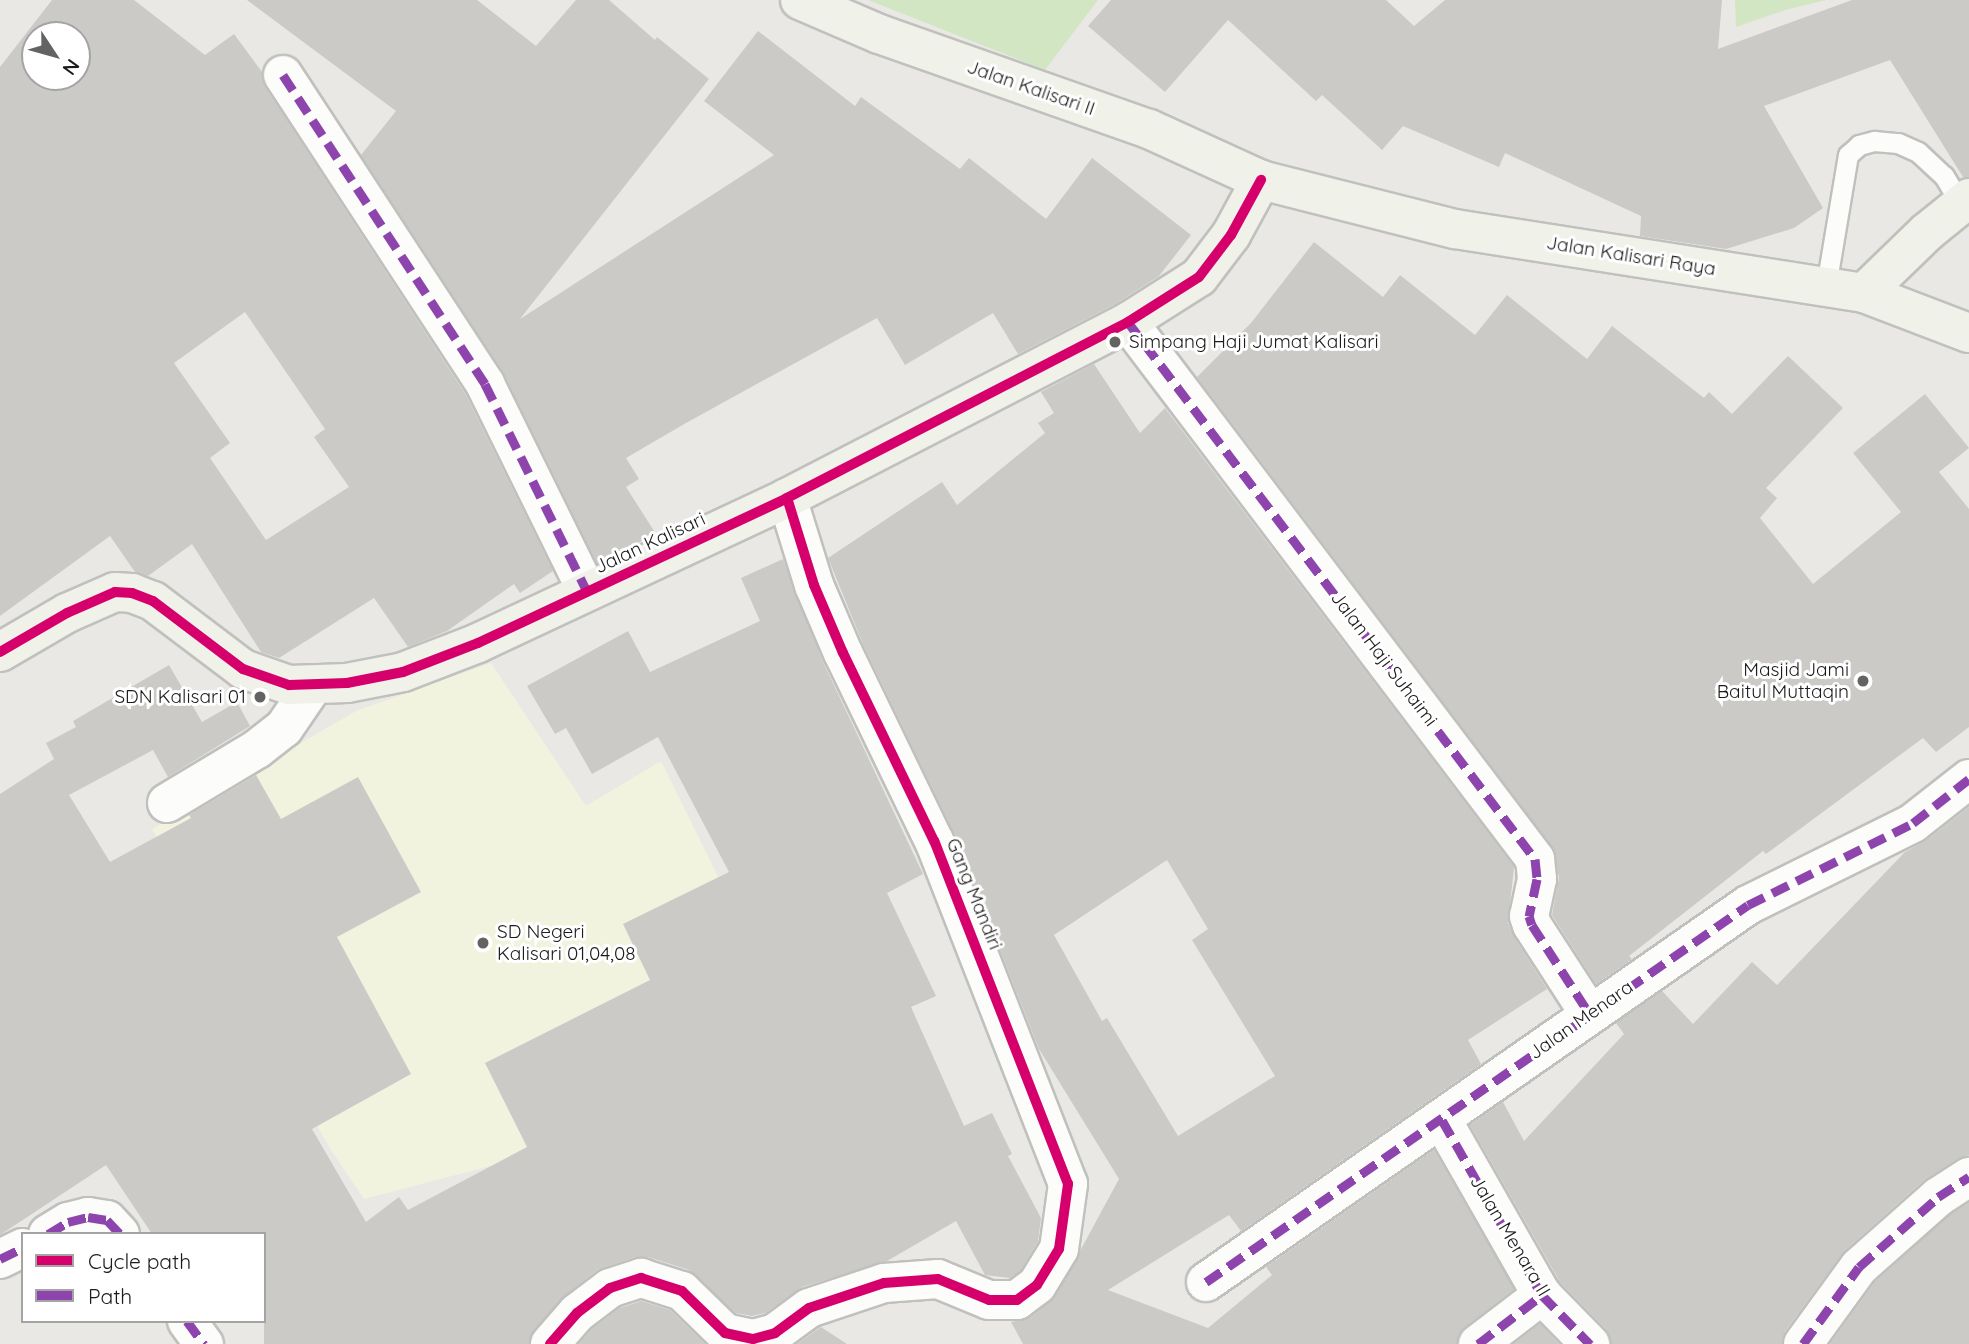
<!DOCTYPE html>
<style>
body{margin:0}
#map{position:relative;width:1969px;height:1344px;overflow:hidden;background:#e9e8e4;font-family:Quicksand,sans-serif}
div>[style]{position:absolute}
[style*='--x']{left:calc(var(--x)*1px);top:calc(var(--y)*1px);width:calc(var(--w)*1px);rotate:calc(var(--a)*1deg)}
.education>*{inset:0;background:#f1f3de}
.grass>*{inset:0;background:#d2e6c4}
.building>*{inset:0;background:#cccac7}
.roads{filter:drop-shadow(2px 0 #c0c0be) drop-shadow(-2px 0 #c0c0be) drop-shadow(0 2px #c0c0be) drop-shadow(0 -2px #c0c0be)}
.lane>*{height:19px;margin:-9.5px;padding:0 9.5px;transform-origin:9.5px;border-radius:9.5px;background:#fcfcfb}
.street>*{height:38px;margin:-19px;padding:0 19px;transform-origin:19px;border-radius:19px;background:#fcfcfb}
.secondary>*{height:38px;margin:-19px;padding:0 19px;transform-origin:19px;border-radius:19px;background:#f0f1e9}
.quiet>*{height:9px;margin-top:-4.5px;transform-origin:0;background:repeating-linear-gradient(90deg,#8e44ad 0 18px,transparent 0 27px)}
.cycleway>*{height:10px;margin:-5px;padding:0 5px;transform-origin:5px;border-radius:5px;background:#d6006c}
.dots>*{width:19px;height:19px;translate:-50% -50%;box-sizing:border-box;border:4px solid #fff;border-radius:50%}
span{translate:-50% -50%;white-space:nowrap;text-align:center;line-height:1.15;-webkit-text-stroke:6px #fff;paint-order:stroke}
.street-label{font-size:19px;color:#1b1b1b}
.poi-label{font-size:19px;color:#1b1b1b}
.left{translate:0 -50%;text-align:left}
.right{translate:-100% -50%;text-align:right}
.legend{position:absolute;left:21px;top:1232px;width:245px;height:91px;box-sizing:border-box;background:#fff;border:2px solid #a4a4a4;margin:0;padding:9px 12px;list-style:none;font-size:21px;color:#1b1b1b}
.legend li{display:flex;align-items:center;gap:14px;height:35px}
.legend b{width:35px;border:2px solid #a4a4a4}
.north{position:absolute;left:21px;top:21px;width:70px;height:70px;box-sizing:border-box;background:#fff;border:2px solid #a4a4a4;border-radius:50%;rotate:126deg;font-size:19px;font-weight:700;line-height:28px;text-align:center;color:#1b1b1b}
.north::after{content:'';display:block;margin:auto;width:24px;height:32px;background:#636361;clip-path:polygon(50% 0,100% 100%,50% 72%,0 100%)}
</style>
<div id="map">
<div class="education">
<div style="clip-path:polygon(491px 663px,586px 806px,661px 761px,807px 1057px,529px 1178px,490px 1166px,364px 1199px,329px 1147px,152px 829px,356px 711px)"></div>
</div>
<div class="grass">
<div style="clip-path:polygon(868px 0,1098px 0,1045px 70px)"></div>
<div style="clip-path:polygon(1735px 0,1826px 0,1785px 10px,1736px 27px)"></div>
</div>
<div class="building">
<div style="clip-path:polygon(evenodd,52px 0,134px 0,205px 55px,234px 34px,262px 72px,265px 87px,466px 395px,553px 571px,520px 593px,514px 584px,447px 631px,408px 647px,374px 598px,279px 658px,261px 652px,192px 544px,148px 576px,135px 572px,110px 536px,0 616px,0 67px,52px 0,35px 35px,77px 35px,77px 77px,35px 77px,35px 35px,52px 0,245px 312px,325px 429px,314px 437px,349px 487px,266px 540px,210px 458px,230px 443px,174px 363px,245px 312px)"></div>
<div style="clip-path:polygon(247px 0,477px 0,536px 46px,576px 0,609px 0,655px 40px,657px 37px,709px 79px,520px 319px,774px 155px,704px 101px,758px 31px,855px 106px,861px 97px,960px 169px,969px 158px,1046px 219px,1092px 158px,1191px 235px,1159px 276px,1117px 303px,1018px 354px,993px 313px,905px 365px,877px 318px,686px 423px,626px 458px,639px 479px,626px 487px,656px 534px,597px 563px,503px 372px,361px 155px,396px 111px)"></div>
<div style="clip-path:polygon(1111px 0,1386px 0,1414px 26px,1445px 0,1722px 0,1718px 49px,1852px 0,1969px 0,1969px 177px,1963px 177px,1890px 60px,1764px 106px,1823px 208px,1794px 228px,1726px 249px,1640px 236px,1641px 216px,1505px 153px,1499px 167px,1403px 126px,1382px 150px,1322px 95px,1316px 101px,1228px 20px,1165px 92px,1088px 26px)"></div>
<div style="clip-path:polygon(1314px 242px,1383px 297px,1400px 275px,1475px 335px,1507px 295px,1587px 359px,1612px 326px,1704px 398px,1709px 392px,1732px 414px,1788px 356px,1843px 408px,1766px 488px,1777px 498px,1760px 518px,1813px 584px,1901px 512px,1853px 453px,1925px 394px,1969px 448px,1939px 472px,1969px 509px,1969px 727px,1936px 752px,1923px 738px,1766px 854px,1763px 851px,1629px 956px,1632px 959px,1596px 984px,1552px 915px,1559px 877px,1552px 846px,1197px 377px,1251px 323px)"></div>
<div style="clip-path:polygon(evenodd,1094px 364px,1140px 433px,1165px 408px,1514px 867px,1508px 923px,1514px 937px,1547px 989px,1468px 1040px,1481px 1064px,1241px 1231px,1229px 1215px,1108px 1290px,1208px 1328px,1272px 1275px,1266px 1267px,1434px 1150px,1514px 1289px,1465px 1327px,1457px 1344px,1023px 1344px,1011px 1322px,1030px 1318px,1055px 1297px,1119px 1179px,1039px 1049px,954px 833px,863px 644px,828px 558px,942px 482px,957px 505px,1045px 433px,1038px 423px,1054px 413px,1041px 392px,1094px 364px,1167px 860px,1208px 929px,1192px 940px,1275px 1076px,1178px 1136px,1107px 1018px,1102px 1021px,1054px 935px,1167px 860px)"></div>
<div style="clip-path:polygon(783px 559px,823px 662px,923px 874px,887px 893px,936px 996px,911px 1007px,964px 1126px,992px 1113px,1012px 1154px,1008px 1156px,1041px 1218px,1038px 1241px,1021px 1270px,1010px 1278px,985px 1275px,956px 1221px,887px 1261px,802px 1287px,765px 1313px,752px 1316px,736px 1313px,689px 1270px,648px 1257px,635px 1257px,597px 1270px,564px 1296px,534px 1330px,529px 1344px,264px 1344px,264px 1234px,152px 1234px,106px 1165px,0 1235px,0 794px,54px 759px,46px 743px,76px 727px,73px 721px,169px 665px,202px 722px,237px 702px,250px 726px,168px 777px,153px 750px,69px 795px,110px 862px,191px 818px,189px 815px,256px 775px,281px 819px,358px 777px,421px 892px,337px 937px,411px 1074px,312px 1129px,366px 1222px,399px 1197px,408px 1210px,527px 1147px,485px 1063px,650px 980px,623px 924px,729px 872px,658px 737px,592px 774px,566px 728px,555px 734px,527px 686px,628px 631px,650px 672px,760px 621px,741px 578px)"></div>
<div style="clip-path:polygon(1969px 807px,1969px 1155px,1957px 1159px,1924px 1180px,1844px 1251px,1785px 1331px,1782px 1344px,1611px 1344px,1606px 1329px,1560px 1282px,1470px 1125px,1503px 1102px,1524px 1141px,1624px 1034px,1616px 1023px,1662px 991px,1693px 1024px,1752px 962px,1777px 985px,1905px 852px,1927px 840px)"></div>
<div style="clip-path:polygon(1969px 1203px,1969px 1344px,1830px 1344px,1875px 1282px,1951px 1214px)"></div>
<div style="clip-path:polygon(641px 1301px,670px 1310px,705px 1344px,579px 1344px,592px 1329px,620px 1308px)"></div>
<div style="clip-path:polygon(1540px 1324px,1559px 1344px,1514px 1344px)"></div>
<div style="clip-path:polygon(821px 1327px,847px 1344px,797px 1344px)"></div>
</div>
<div class="roads">
<div class="lane">
<div style="--x:1826;--y:286;--w:133;--a:-80.5"></div>
<div style="--x:1848;--y:155;--w:15;--a:-42"></div>
<div style="--x:1859;--y:145;--w:16;--a:-15"></div>
<div style="--x:1874;--y:141;--w:24;--a:5"></div>
<div style="--x:1898;--y:143;--w:22;--a:24"></div>
<div style="--x:1918;--y:152;--w:35;--a:43"></div>
<div style="--x:1944;--y:176;--w:33;--a:59"></div>
</div>
<div class="street">
<div style="--x:283;--y:75;--w:369;--a:56.8"></div>
<div style="--x:485;--y:384;--w:231;--a:63.8"></div>
<div style="--x:1128;--y:322;--w:674;--a:52.84"></div>
<div style="--x:1535;--y:859;--w:20;--a:84"></div>
<div style="--x:1537;--y:879;--w:38;--a:102"></div>
<div style="--x:1529;--y:916;--w:9;--a:72"></div>
<div style="--x:1532;--y:925;--w:105;--a:57.1"></div>
<div style="--x:167;--y:803;--w:105;--a:-31"></div>
<div style="--x:257;--y:749;--w:34;--a:-38"></div>
<div style="--x:284;--y:728;--w:50;--a:-55.7"></div>
<div style="--x:1442;--y:1120;--w:202;--a:60.3"></div>
<div style="--x:1542;--y:1295;--w:69;--a:45.6"></div>
<div style="--x:48;--y:1234;--w:23;--a:-31"></div>
<div style="--x:68;--y:1222;--w:21;--a:-14"></div>
<div style="--x:88;--y:1217;--w:19;--a:9"></div>
<div style="--x:107;--y:1220;--w:19;--a:47"></div>
<div style="--x:0;--y:1259;--w:25;--a:-26"></div>
<div style="--x:1206;--y:1282;--w:660;--a:-34.82"></div>
<div style="--x:1748;--y:905;--w:184;--a:-26.4"></div>
<div style="--x:1913;--y:823;--w:71;--a:-38.2"></div>
<div style="--x:187;--y:1321;--w:29;--a:54"></div>
<div style="--x:550;--y:1344;--w:41;--a:-48.9"></div>
<div style="--x:577;--y:1313;--w:41;--a:-37.1"></div>
<div style="--x:610;--y:1288;--w:33;--a:-18"></div>
<div style="--x:641;--y:1278;--w:43;--a:17.6"></div>
<div style="--x:682;--y:1291;--w:60;--a:44.3"></div>
<div style="--x:725;--y:1333;--w:29;--a:12"></div>
<div style="--x:753;--y:1339;--w:23;--a:-15"></div>
<div style="--x:775;--y:1333;--w:42;--a:-36.3"></div>
<div style="--x:809;--y:1308;--w:79;--a:-18.4"></div>
<div style="--x:884;--y:1283;--w:54;--a:-4.2"></div>
<div style="--x:938;--y:1279;--w:55;--a:22.4"></div>
<div style="--x:989;--y:1300;--w:28;--a:0"></div>
<div style="--x:1017;--y:1300;--w:25;--a:-37"></div>
<div style="--x:1037;--y:1285;--w:42;--a:-58.6"></div>
<div style="--x:1059;--y:1249;--w:66;--a:-82.1"></div>
<div style="--x:1068;--y:1184;--w:368;--a:-111.3"></div>
<div style="--x:934;--y:841;--w:209;--a:-115.8"></div>
<div style="--x:843;--y:653;--w:74;--a:-113.1"></div>
<div style="--x:814;--y:585;--w:91;--a:-107.2"></div>
<div style="--x:1478;--y:1344;--w:81;--a:-37.4"></div>
<div style="--x:1803;--y:1344;--w:95;--a:-54"></div>
<div style="--x:1859;--y:1267;--w:106;--a:-41.5"></div>
<div style="--x:1938;--y:1197;--w:37;--a:-33"></div>
</div>
<div class="secondary">
<div style="--x:800;--y:0;--w:86;--a:23.3"></div>
<div style="--x:879;--y:34;--w:286;--a:19.4"></div>
<div style="--x:1149;--y:129;--w:123;--a:24.5"></div>
<div style="--x:1261;--y:180;--w:200;--a:14.2"></div>
<div style="--x:1455;--y:229;--w:414;--a:8.9"></div>
<div style="--x:1864;--y:293;--w:88;--a:-44.1"></div>
<div style="--x:1927;--y:232;--w:54;--a:-39"></div>
<div style="--x:1864;--y:293;--w:112;--a:20.9"></div>
<div style="--x:0;--y:652;--w:78;--a:-30.2"></div>
<div style="--x:67;--y:613;--w:52;--a:-23.6"></div>
<div style="--x:115;--y:592;--w:17;--a:3"></div>
<div style="--x:132;--y:593;--w:22;--a:21"></div>
<div style="--x:153;--y:601;--w:113;--a:37.1"></div>
<div style="--x:243;--y:669;--w:49;--a:19.2"></div>
<div style="--x:289;--y:685;--w:58;--a:-2"></div>
<div style="--x:347;--y:683;--w:57;--a:-11.1"></div>
<div style="--x:403;--y:672;--w:80;--a:-21.1"></div>
<div style="--x:478;--y:643;--w:341;--a:-25.1"></div>
<div style="--x:787;--y:498;--w:384;--a:-27.3"></div>
<div style="--x:1128;--y:322;--w:84;--a:-32.4"></div>
<div style="--x:1199;--y:277;--w:53;--a:-52.7"></div>
<div style="--x:1231;--y:235;--w:63;--a:-61.4"></div>
</div>
</div>
<div class="quiet">
<div style="--x:283;--y:75;--w:369;--a:56.8"></div>
<div style="--x:485;--y:384;--w:231;--a:63.8"></div>
<div style="--x:1128;--y:322;--w:674;--a:52.84"></div>
<div style="--x:1535;--y:859;--w:20;--a:84"></div>
<div style="--x:1537;--y:879;--w:38;--a:102"></div>
<div style="--x:1529;--y:916;--w:9;--a:72"></div>
<div style="--x:1532;--y:925;--w:105;--a:57.1"></div>
<div style="--x:1442;--y:1120;--w:202;--a:60.3"></div>
<div style="--x:1542;--y:1295;--w:69;--a:45.6"></div>
<div style="--x:48;--y:1234;--w:23;--a:-31"></div>
<div style="--x:68;--y:1222;--w:21;--a:-14"></div>
<div style="--x:88;--y:1217;--w:19;--a:9"></div>
<div style="--x:107;--y:1220;--w:19;--a:47"></div>
<div style="--x:0;--y:1259;--w:25;--a:-26"></div>
<div style="--x:1206;--y:1282;--w:660;--a:-34.82"></div>
<div style="--x:1748;--y:905;--w:184;--a:-26.4"></div>
<div style="--x:1913;--y:823;--w:71;--a:-38.2"></div>
<div style="--x:187;--y:1321;--w:29;--a:54"></div>
<div style="--x:1478;--y:1344;--w:81;--a:-37.4"></div>
<div style="--x:1803;--y:1344;--w:95;--a:-54"></div>
<div style="--x:1859;--y:1267;--w:106;--a:-41.5"></div>
<div style="--x:1938;--y:1197;--w:37;--a:-33"></div>
</div>
<div class="cycleway">
<div style="--x:0;--y:652;--w:78;--a:-30.2"></div>
<div style="--x:67;--y:613;--w:52;--a:-23.6"></div>
<div style="--x:115;--y:592;--w:17;--a:3"></div>
<div style="--x:132;--y:593;--w:22;--a:21"></div>
<div style="--x:153;--y:601;--w:113;--a:37.1"></div>
<div style="--x:243;--y:669;--w:49;--a:19.2"></div>
<div style="--x:289;--y:685;--w:58;--a:-2"></div>
<div style="--x:347;--y:683;--w:57;--a:-11.1"></div>
<div style="--x:403;--y:672;--w:80;--a:-21.1"></div>
<div style="--x:478;--y:643;--w:341;--a:-25.1"></div>
<div style="--x:787;--y:498;--w:384;--a:-27.3"></div>
<div style="--x:1128;--y:322;--w:84;--a:-32.4"></div>
<div style="--x:1199;--y:277;--w:53;--a:-52.7"></div>
<div style="--x:1231;--y:235;--w:63;--a:-61.4"></div>
<div style="--x:550;--y:1344;--w:41;--a:-48.9"></div>
<div style="--x:577;--y:1313;--w:41;--a:-37.1"></div>
<div style="--x:610;--y:1288;--w:33;--a:-18"></div>
<div style="--x:641;--y:1278;--w:43;--a:17.6"></div>
<div style="--x:682;--y:1291;--w:60;--a:44.3"></div>
<div style="--x:725;--y:1333;--w:29;--a:12"></div>
<div style="--x:753;--y:1339;--w:23;--a:-15"></div>
<div style="--x:775;--y:1333;--w:42;--a:-36.3"></div>
<div style="--x:809;--y:1308;--w:79;--a:-18.4"></div>
<div style="--x:884;--y:1283;--w:54;--a:-4.2"></div>
<div style="--x:938;--y:1279;--w:55;--a:22.4"></div>
<div style="--x:989;--y:1300;--w:28;--a:0"></div>
<div style="--x:1017;--y:1300;--w:25;--a:-37"></div>
<div style="--x:1037;--y:1285;--w:42;--a:-58.6"></div>
<div style="--x:1059;--y:1249;--w:66;--a:-82.1"></div>
<div style="--x:1068;--y:1184;--w:368;--a:-111.3"></div>
<div style="--x:934;--y:841;--w:209;--a:-115.8"></div>
<div style="--x:843;--y:653;--w:74;--a:-113.1"></div>
<div style="--x:814;--y:585;--w:91;--a:-107.2"></div>
</div>
<div class="dots">
<div style="left:1115px;top:342px;background:#636361"></div>
<div style="left:1863px;top:681px;background:#636361"></div>
<div style="left:260px;top:697px;background:#636361"></div>
<div style="left:483px;top:943px;background:#636361"></div>
</div>
<div class="street-label">
<span style="left:1031px;top:88px;rotate:19deg">Jalan Kalisari II</span>
<span style="left:1631px;top:256px;rotate:9deg">Jalan Kalisari Raya</span>
<span style="left:650px;top:543px;rotate:-25deg">Jalan Kalisari</span>
<span style="left:1384px;top:659px;rotate:53deg">Jalan Haji Suhaimi</span>
<span style="left:974px;top:894px;rotate:68deg">Gang Mandiri</span>
<span style="left:1581px;top:1020px;rotate:-35deg">Jalan Menara</span>
<span style="left:1510px;top:1236px;rotate:59deg">Jalan Menara II</span>
</div>
<div class="poi-label">
<span class="left" style="left:1129px;top:342px">Simpang Haji Jumat Kalisari</span>
<span class="right" style="left:1849px;top:681px">Masjid Jami<br>Baitul Muttaqin</span>
<span class="right" style="left:246px;top:697px">SDN Kalisari 01</span>
<span class="left" style="left:497px;top:943px">SD Negeri<br>Kalisari 01,04,08</span>
</div>
<ul class="legend">
<li><b style="height:9px;background:#d6006c"></b>Cycle path</li>
<li><b style="height:9px;background:#8e44ad"></b>Path</li>
</ul>
<div class="north">N</div>
</div>
